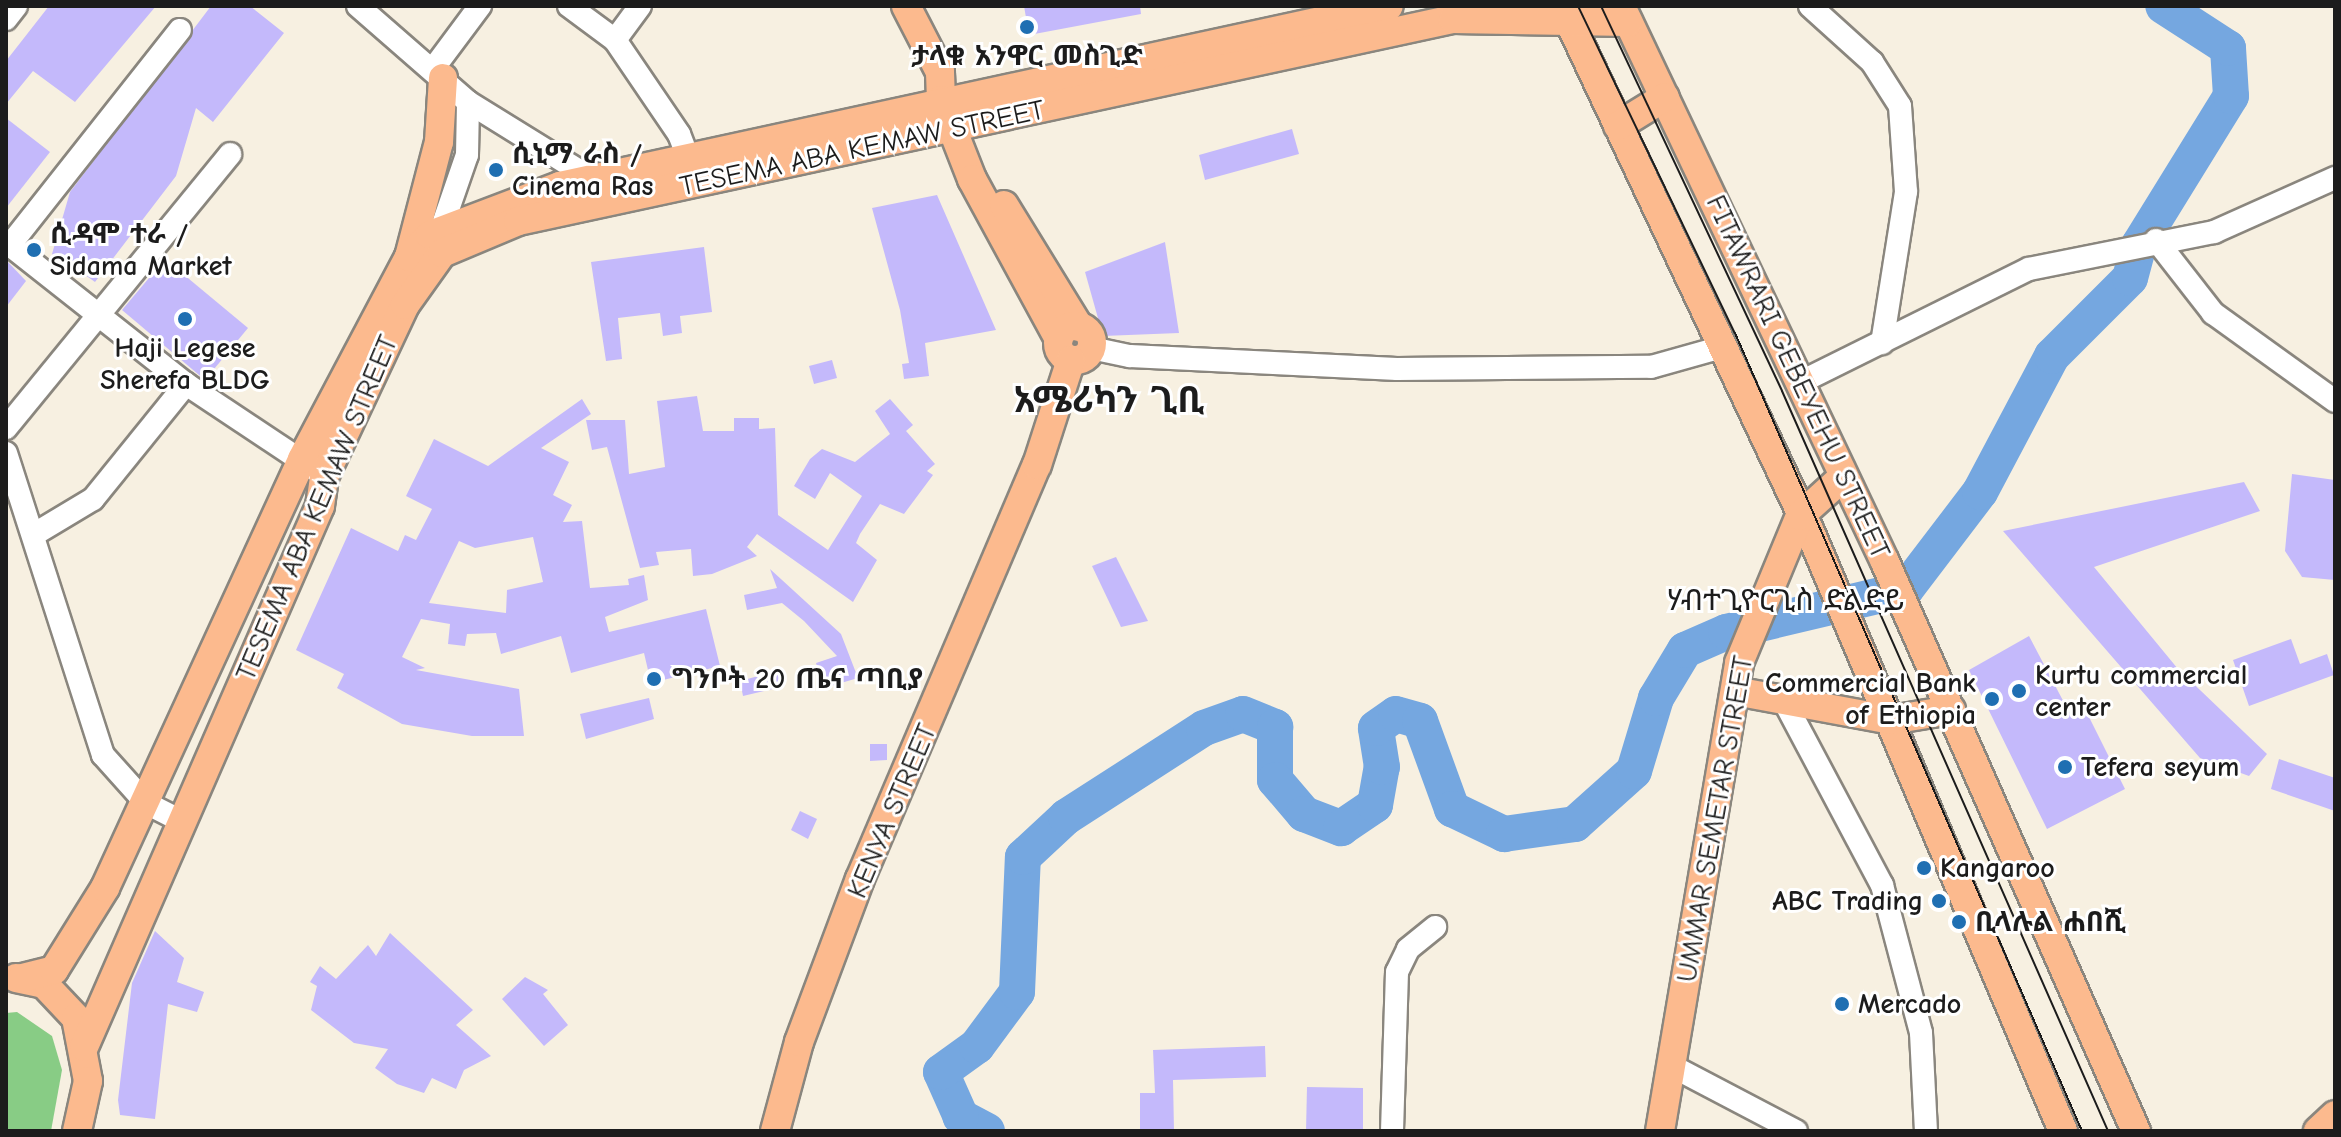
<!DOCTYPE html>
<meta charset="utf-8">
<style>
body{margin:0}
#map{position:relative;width:2341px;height:1137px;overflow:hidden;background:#f7f0e1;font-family:"Comic Neue","Noto Sans Ethiopic",sans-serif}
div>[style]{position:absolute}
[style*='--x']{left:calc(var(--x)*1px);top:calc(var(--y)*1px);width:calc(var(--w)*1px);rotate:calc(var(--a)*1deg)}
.green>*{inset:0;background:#88cc85}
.river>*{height:36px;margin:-18px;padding:0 18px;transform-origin:18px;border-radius:18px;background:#75a7e0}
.building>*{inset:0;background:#c4b9fb}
.roads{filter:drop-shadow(2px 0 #8a867e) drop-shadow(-2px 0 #8a867e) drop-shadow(0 2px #8a867e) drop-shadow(0 -2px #8a867e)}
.minor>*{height:22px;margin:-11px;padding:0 11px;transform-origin:11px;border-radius:11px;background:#fff}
.major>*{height:28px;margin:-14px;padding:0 14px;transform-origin:14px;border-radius:14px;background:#fcba8e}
.major>.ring{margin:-14px;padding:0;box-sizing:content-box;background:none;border:28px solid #fcba8e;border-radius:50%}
.tram>*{height:2px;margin:-1px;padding:0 1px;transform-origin:1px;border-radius:1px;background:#1c1c1c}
.dots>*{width:22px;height:22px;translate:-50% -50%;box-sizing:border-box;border:4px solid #fff;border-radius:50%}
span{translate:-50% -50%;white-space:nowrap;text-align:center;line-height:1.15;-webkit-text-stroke:6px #fff;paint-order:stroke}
.poi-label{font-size:28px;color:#1c1c1c;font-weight:700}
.left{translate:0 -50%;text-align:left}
.right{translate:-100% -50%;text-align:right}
.street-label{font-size:28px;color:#1c1c1c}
.neighbourhood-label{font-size:30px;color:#1c1c1c}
.district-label{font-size:36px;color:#1c1c1c;font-weight:700}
.frame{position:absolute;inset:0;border:8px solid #1c1c1c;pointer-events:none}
</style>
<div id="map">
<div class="green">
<div style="clip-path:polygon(17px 1012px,52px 1036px,62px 1070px,51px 1131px,6px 1131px,6px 1013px)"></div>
</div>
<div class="river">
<div style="--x:987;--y:1131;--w:30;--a:-152"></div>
<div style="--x:961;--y:1117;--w:49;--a:-114"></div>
<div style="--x:941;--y:1072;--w:44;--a:-35.8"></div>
<div style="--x:977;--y:1046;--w:67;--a:-53.5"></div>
<div style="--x:1017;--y:992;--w:135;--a:-87.5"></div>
<div style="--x:1023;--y:857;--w:59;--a:-42.9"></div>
<div style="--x:1066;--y:817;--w:164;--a:-32.8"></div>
<div style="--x:1204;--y:728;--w:41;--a:-19.7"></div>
<div style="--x:1243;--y:714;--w:35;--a:22"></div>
<div style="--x:1275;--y:727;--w:53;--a:90"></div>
<div style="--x:1275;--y:780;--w:45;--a:49.5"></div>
<div style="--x:1304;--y:814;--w:40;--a:21"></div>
<div style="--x:1341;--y:828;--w:41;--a:-34.1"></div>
<div style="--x:1375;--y:805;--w:39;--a:-80"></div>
<div style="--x:1382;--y:767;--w:39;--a:-99"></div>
<div style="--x:1376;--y:728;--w:24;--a:-35"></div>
<div style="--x:1396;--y:714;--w:25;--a:16"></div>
<div style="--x:1420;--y:721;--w:94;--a:70"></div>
<div style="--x:1452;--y:809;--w:58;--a:25.7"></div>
<div style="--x:1504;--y:834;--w:72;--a:-8"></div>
<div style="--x:1575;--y:824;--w:79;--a:-41.9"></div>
<div style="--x:1634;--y:771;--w:76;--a:-73.2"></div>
<div style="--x:1656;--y:698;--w:56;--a:-58.9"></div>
<div style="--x:1685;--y:650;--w:45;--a:-23.7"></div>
<div style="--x:1726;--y:632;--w:185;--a:-13.4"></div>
<div style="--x:1906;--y:589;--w:122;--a:-52.7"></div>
<div style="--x:1980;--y:492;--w:154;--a:-62.1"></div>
<div style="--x:2052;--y:356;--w:110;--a:-45"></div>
<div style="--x:2130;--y:278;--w:34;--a:-75"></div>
<div style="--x:2139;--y:245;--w:175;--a:-58.3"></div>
<div style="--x:2231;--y:96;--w:48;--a:-93.6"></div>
<div style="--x:2228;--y:48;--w:77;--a:-147.1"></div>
</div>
<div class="building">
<div style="clip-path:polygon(49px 6px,156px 6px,75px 102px,33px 71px,6px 104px,6px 61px)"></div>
<div style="clip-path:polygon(211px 6px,250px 6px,284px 33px,213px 122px,196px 108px,176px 176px,95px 282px,81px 272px,69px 274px,52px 254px,70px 192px)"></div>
<div style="clip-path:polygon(1024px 6px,1140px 6px,1141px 14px,1029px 35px)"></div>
<div style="clip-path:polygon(6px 118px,50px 152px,6px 208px)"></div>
<div style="clip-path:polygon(1292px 129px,1299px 154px,1205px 180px,1199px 155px)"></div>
<div style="clip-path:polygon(937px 195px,996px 330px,925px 343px,929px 376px,904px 379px,902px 364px,909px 363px,900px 310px,872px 208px)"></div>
<div style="clip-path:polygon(1165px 242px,1179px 333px,1103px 336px,1085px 272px)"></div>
<div style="clip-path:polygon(704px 247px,712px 312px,680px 316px,682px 333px,663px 336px,660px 313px,618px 318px,622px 359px,606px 361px,591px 262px)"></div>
<div style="clip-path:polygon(165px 259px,248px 328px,205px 380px,122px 310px)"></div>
<div style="clip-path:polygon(6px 260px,26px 281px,6px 307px)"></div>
<div style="clip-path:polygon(832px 360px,837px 378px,814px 384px,809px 366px)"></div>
<div style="clip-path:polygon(697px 396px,703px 431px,734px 431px,734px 418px,759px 418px,759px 429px,775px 428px,778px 515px,828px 550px,862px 496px,830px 473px,815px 499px,794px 486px,810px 459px,822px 449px,855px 462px,890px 434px,875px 411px,890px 399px,913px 425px,906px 431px,935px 464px,927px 471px,933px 475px,904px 514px,880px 504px,860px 534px,856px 543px,877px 560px,853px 602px,757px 534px,747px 547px,757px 556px,712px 574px,693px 576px,691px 549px,656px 552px,659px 565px,640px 568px,607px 447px,592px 450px,586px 420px,625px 420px,629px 474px,665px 467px,657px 401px)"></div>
<div style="clip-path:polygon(evenodd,582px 399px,591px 414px,541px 448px,569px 462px,553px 495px,572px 505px,563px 522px,582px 521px,590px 588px,629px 585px,628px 579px,644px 575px,648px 600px,605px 617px,609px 632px,706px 609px,720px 666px,651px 683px,644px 653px,571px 673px,561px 636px,501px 654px,496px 633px,467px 634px,465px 646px,448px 644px,450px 624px,421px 619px,402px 657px,425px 668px,416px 670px,519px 689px,524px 736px,472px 736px,402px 724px,337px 688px,344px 674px,296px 650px,351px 528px,398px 551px,405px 535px,416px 540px,432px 509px,406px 496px,434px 439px,488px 466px,582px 399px,533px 537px,543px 582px,507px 590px,506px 613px,429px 603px,459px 541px,475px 548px,533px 537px)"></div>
<div style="clip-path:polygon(2292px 474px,2335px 480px,2335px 580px,2302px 577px,2285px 551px)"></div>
<div style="clip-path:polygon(2244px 482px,2260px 511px,2094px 567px,2178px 669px,2267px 754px,2249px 776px,2200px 758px,2003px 531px)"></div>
<div style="clip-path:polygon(1116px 557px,1148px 621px,1121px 627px,1092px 566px)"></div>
<div style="clip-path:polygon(770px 569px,841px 634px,858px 678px,824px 688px,816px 663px,837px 656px,804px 621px,782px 603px,747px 610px,744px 595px,777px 588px)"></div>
<div style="clip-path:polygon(2029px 636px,2069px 712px,2083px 705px,2125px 789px,2047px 829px,1969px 670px)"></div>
<div style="clip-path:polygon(2291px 639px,2300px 664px,2327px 654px,2334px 675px,2249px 706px,2233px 660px)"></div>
<div style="clip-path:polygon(781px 670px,785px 686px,743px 696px,740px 681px)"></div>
<div style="clip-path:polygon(649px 698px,654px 719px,586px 739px,580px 714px)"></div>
<div style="clip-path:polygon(870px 744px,887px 744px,887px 760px,870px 761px)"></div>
<div style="clip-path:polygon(2279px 759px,2335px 778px,2335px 811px,2271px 789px)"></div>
<div style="clip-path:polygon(800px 811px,817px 819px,808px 839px,791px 830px)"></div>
<div style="clip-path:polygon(155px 931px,184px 958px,177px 982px,204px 992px,197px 1012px,168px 1004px,155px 1119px,120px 1115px,118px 1100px,132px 983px)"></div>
<div style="clip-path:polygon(390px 933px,473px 1010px,456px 1025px,491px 1056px,464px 1070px,456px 1089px,432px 1078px,424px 1093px,397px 1084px,375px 1068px,388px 1049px,354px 1043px,311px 1010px,317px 986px,310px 982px,320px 966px,336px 979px,368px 945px,376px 956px)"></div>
<div style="clip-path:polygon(525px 977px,548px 990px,543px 994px,568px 1025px,544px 1046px,502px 999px)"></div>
<div style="clip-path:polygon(1265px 1046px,1266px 1077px,1173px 1080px,1174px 1131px,1140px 1131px,1140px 1093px,1155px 1093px,1153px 1050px)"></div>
<div style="clip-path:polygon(1307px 1087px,1363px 1088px,1363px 1131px,1306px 1131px)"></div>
</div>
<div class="roads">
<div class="minor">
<div style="--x:358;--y:6;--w:146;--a:41.1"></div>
<div style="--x:468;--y:102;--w:146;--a:31.8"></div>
<div style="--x:569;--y:6;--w:57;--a:36.5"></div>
<div style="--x:615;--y:40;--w:114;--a:55.8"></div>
<div style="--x:679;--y:134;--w:40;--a:69"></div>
<div style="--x:1810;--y:6;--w:84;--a:42.1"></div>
<div style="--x:1872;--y:62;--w:52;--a:57.5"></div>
<div style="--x:1900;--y:106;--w:86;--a:86"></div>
<div style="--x:1906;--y:192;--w:153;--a:99"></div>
<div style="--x:6;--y:19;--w:16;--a:-52"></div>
<div style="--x:615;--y:40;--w:42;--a:-53.7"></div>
<div style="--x:433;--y:69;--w:79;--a:-53.3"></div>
<div style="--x:442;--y:227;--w:76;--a:-70.9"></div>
<div style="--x:467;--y:155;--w:53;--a:-88.9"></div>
<div style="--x:2156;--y:240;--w:93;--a:52"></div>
<div style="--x:2213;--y:313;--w:150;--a:35.8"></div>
<div style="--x:6;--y:242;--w:229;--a:38.3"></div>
<div style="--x:186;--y:384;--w:154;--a:33.6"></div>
<div style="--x:10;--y:245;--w:274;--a:-51.7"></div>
<div style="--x:1091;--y:348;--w:40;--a:12"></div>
<div style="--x:1130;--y:356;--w:267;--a:2.8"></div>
<div style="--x:1397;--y:369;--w:254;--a:-0.5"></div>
<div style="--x:1651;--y:367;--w:74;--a:-15.7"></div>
<div style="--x:1801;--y:382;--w:254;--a:-26.4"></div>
<div style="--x:2029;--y:269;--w:189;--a:-11.3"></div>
<div style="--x:2214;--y:232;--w:133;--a:-24.1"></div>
<div style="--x:6;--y:428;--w:354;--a:-50.7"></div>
<div style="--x:6;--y:453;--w:317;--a:72.2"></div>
<div style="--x:103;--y:755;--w:64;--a:48.1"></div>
<div style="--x:146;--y:803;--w:38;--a:27"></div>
<div style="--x:33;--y:535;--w:70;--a:-31"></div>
<div style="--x:93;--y:499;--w:148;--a:-51"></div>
<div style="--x:1783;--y:699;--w:211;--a:62"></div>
<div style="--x:1882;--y:885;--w:153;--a:75.2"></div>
<div style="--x:1921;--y:1033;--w:98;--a:87.1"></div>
<div style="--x:1672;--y:1066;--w:140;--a:27.7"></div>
<div style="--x:1392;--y:1131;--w:159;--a:-88.2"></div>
<div style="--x:1397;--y:972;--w:25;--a:-64"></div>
<div style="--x:1408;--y:949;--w:35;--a:-39"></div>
</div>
<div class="major">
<div style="--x:906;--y:6;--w:74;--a:62.7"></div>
<div style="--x:940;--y:72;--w:28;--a:88"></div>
<div style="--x:941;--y:100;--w:85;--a:68.6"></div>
<div style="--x:972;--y:179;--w:182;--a:61.5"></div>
<div style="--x:1562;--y:6;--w:584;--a:64.75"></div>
<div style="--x:1811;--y:534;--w:648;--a:67.11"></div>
<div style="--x:1621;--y:6;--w:615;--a:64.6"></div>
<div style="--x:1885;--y:562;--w:622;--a:66.2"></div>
<div style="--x:1618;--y:126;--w:55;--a:-31.7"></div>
<div style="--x:1004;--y:205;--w:143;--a:58.4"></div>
<div style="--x:409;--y:257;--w:119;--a:-75.4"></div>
<div style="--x:439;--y:142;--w:64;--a:-86.4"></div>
<div class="ring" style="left:1058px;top:326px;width:6px;height:6px"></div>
<div style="--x:1735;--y:691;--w:159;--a:10.5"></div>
<div style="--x:1891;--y:720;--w:61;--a:-9.5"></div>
<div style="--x:16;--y:978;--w:29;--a:12"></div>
<div style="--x:44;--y:984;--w:47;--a:46.7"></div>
<div style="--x:76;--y:1018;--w:64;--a:79.2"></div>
<div style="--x:88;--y:1081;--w:51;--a:102.4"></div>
<div style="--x:22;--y:978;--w:33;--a:-14"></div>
<div style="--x:54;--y:970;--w:97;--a:-58.1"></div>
<div style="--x:105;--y:888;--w:472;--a:-65.3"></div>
<div style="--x:302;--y:459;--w:229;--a:-62.1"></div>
<div style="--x:409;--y:257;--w:30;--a:-46"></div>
<div style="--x:430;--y:235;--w:139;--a:-20.7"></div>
<div style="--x:560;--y:186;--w:848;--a:-12.25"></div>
<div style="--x:84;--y:1047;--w:590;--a:-66.43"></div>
<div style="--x:320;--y:506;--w:29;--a:-82"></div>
<div style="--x:324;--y:477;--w:190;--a:-64.8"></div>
<div style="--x:405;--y:305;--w:64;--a:-54.6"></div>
<div style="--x:442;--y:253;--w:82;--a:-22.8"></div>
<div style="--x:518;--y:221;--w:957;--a:-12.19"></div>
<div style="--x:1453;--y:19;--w:175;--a:1"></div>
<div style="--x:775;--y:1131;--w:92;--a:-74.9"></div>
<div style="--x:799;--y:1042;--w:174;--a:-69.5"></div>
<div style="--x:860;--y:879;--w:450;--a:-66.9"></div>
<div style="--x:1037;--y:465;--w:110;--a:-72.1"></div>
<div style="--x:1660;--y:1131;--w:475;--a:-80.4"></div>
<div style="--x:1739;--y:663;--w:159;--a:-67.5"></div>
<div style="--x:1800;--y:516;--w:59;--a:-42.3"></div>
<div style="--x:2318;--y:1131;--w:23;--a:-43"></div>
</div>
</div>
<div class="tram">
<div style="--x:1578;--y:6;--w:363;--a:64.4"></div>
<div style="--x:1735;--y:333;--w:870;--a:66.5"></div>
<div style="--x:1601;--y:6;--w:425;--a:64.8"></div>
<div style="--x:1782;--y:391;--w:809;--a:66.22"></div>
</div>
<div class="dots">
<div style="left:1027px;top:27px;background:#1f6fb2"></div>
<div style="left:496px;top:170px;background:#1f6fb2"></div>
<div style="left:34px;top:250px;background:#1f6fb2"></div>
<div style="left:185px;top:319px;background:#1f6fb2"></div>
<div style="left:654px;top:679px;background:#1f6fb2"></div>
<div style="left:2019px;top:691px;background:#1f6fb2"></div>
<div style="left:1992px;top:699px;background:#1f6fb2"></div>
<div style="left:2065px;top:767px;background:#1f6fb2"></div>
<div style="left:1924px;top:868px;background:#1f6fb2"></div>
<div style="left:1939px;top:901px;background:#1f6fb2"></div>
<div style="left:1959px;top:922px;background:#1f6fb2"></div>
<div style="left:1842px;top:1004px;background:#1f6fb2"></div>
</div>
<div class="poi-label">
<span style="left:1027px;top:56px">ታላቁ አንዋር መስጊድ</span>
<span class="left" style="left:512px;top:170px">ሲኒማ ራስ /<br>Cinema Ras</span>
<span class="left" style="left:50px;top:250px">ሲዳሞ ተራ /<br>Sidama Market</span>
<span style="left:185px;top:364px">Haji Legese<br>Sherefa BLDG</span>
<span class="left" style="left:2035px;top:691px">Kurtu commercial<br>center</span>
<span class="left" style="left:672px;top:679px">ግንቦት 20 ጤና ጣቢያ</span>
<span class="right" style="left:1976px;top:699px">Commercial Bank<br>of Ethiopia</span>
<span class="left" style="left:2081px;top:767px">Tefera seyum</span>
<span class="left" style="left:1940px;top:868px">Kangaroo</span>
<span class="right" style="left:1923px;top:901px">ABC Trading</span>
<span class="left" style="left:1975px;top:922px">ቢላሉል ሐበሺ</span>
<span class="left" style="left:1858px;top:1004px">Mercado</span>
</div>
<div class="street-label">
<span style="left:862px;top:148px;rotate:-12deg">TESEMA ABA KEMAW STREET</span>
<span style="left:1798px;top:377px;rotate:65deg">FITAWRARI GEBEYEHU STREET</span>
<span style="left:317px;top:508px;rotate:-67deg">TESEMA ABA KEMAW STREET</span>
<span style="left:892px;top:811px;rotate:-67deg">KENYA STREET</span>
<span style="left:1715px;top:819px;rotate:-80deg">UMMAR SEMETAR STREET</span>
</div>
<div class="neighbourhood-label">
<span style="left:1786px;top:601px">ሃብተጊዮርጊስ ድልድይ</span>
</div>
<div class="district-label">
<span style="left:1109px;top:401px">አሜሪካን ጊቢ</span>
</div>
<div class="frame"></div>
</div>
